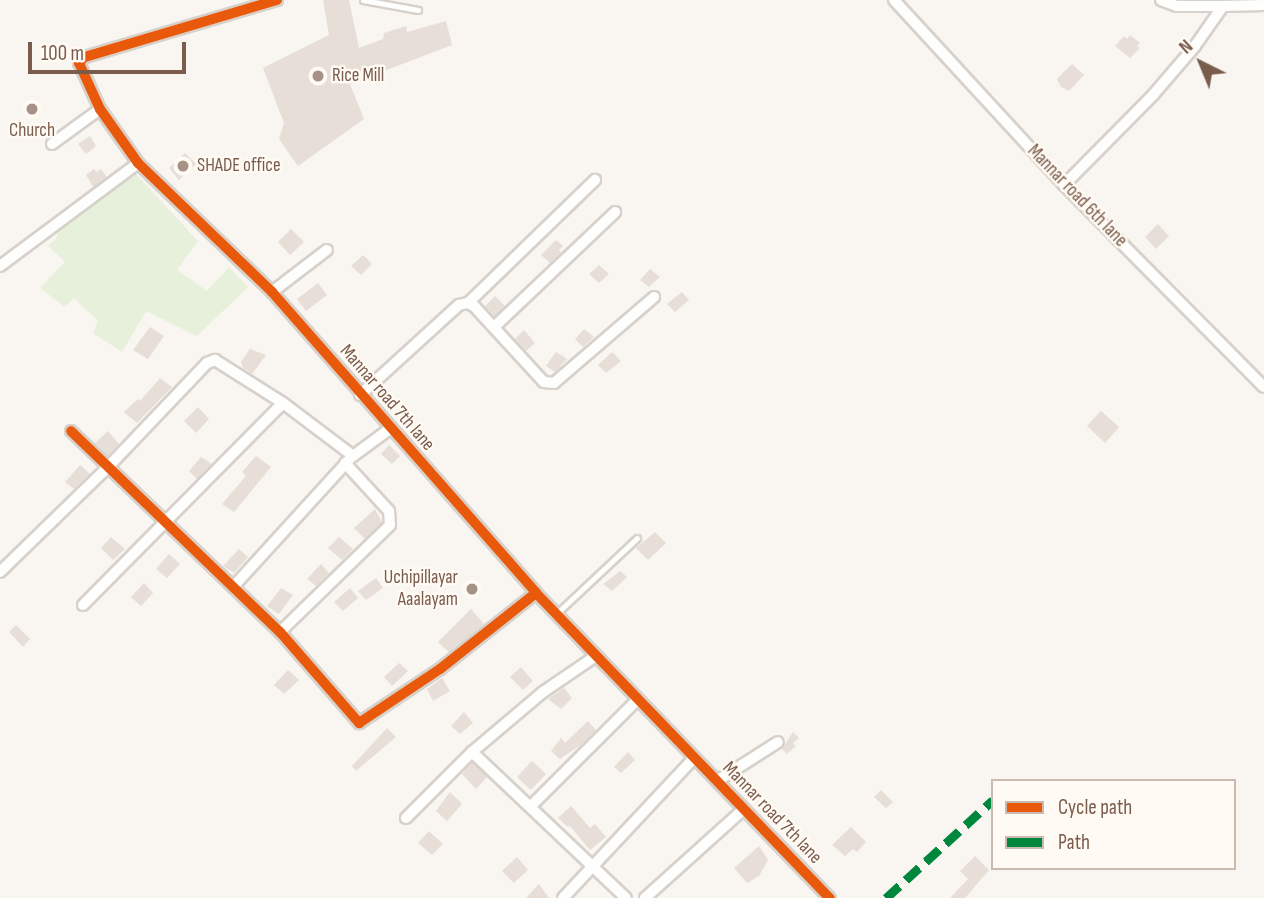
<!DOCTYPE html>
<style>
body{margin:0}
#map{position:relative;width:1264px;height:898px;overflow:hidden;background:#f9f5f0;font-family:"Sofia Sans Condensed",sans-serif}
div>[style]{position:absolute}
[style*='--x']{left:calc(var(--x)*1px);top:calc(var(--y)*1px);width:calc(var(--w)*1px);rotate:calc(var(--a)*1deg)}
.green>*{inset:0;background:#e7f0db}
.building>*{inset:0;background:#e6ded7}
.roads{filter:drop-shadow(2px 0 #d7d1cb) drop-shadow(-2px 0 #d7d1cb) drop-shadow(0 2px #d7d1cb) drop-shadow(0 -2px #d7d1cb)}
.lane>*{height:5px;margin:-2.5px;padding:0 2.5px;transform-origin:2.5px;border-radius:2.5px;background:#fefefd}
.street>*{height:10px;margin:-5px;padding:0 5px;transform-origin:5px;border-radius:5px;background:#fefefd}
.quiet>*{height:9px;margin-top:-4.5px;transform-origin:0;background:repeating-linear-gradient(90deg,#00873e 0 18px,transparent 0 27px)}
.cycleway>*{height:10px;margin:-5px;padding:0 5px;transform-origin:5px;border-radius:5px;background:#e8590c}
.dots>*{width:19px;height:19px;translate:-50% -50%;box-sizing:border-box;border:4px solid #fffaf3;border-radius:50%}
span{translate:-50% -50%;white-space:nowrap;text-align:center;line-height:1.15;-webkit-text-stroke:5px #fffaf3;paint-order:stroke}
.poi-label{font-size:19px;color:#7a5c4d}
.left{translate:0 -50%;text-align:left}
.right{translate:-100% -50%;text-align:right}
.street-label{font-size:19px;color:#7a5c4d}
.legend{position:absolute;left:991px;top:779px;width:245px;height:91px;box-sizing:border-box;background:#fffaf3;border:2px solid #cabbb1;margin:0;padding:9px 12px;list-style:none;font-size:21px;color:#7a5c4d}
.legend li{display:flex;align-items:center;gap:14px;height:35px}
.legend b{width:35px;border:2px solid #cabbb1}
.north{position:absolute;left:1166px;top:28px;width:70px;height:70px;-webkit-text-stroke:5px #fffaf3;paint-order:stroke;rotate:317deg;font-size:19px;font-weight:700;line-height:28px;text-align:center;color:#7a5c4d}
.north::after{content:'';display:block;margin:auto;width:24px;height:32px;background:#7a5c4d;clip-path:polygon(50% 0,100% 100%,50% 72%,0 100%)}
.scale{position:absolute;left:28px;top:42px;width:158px;height:32px;box-sizing:border-box;border:4px solid #7a5c4d;border-top:0;padding-left:9px;font-size:21px;line-height:24px;white-space:nowrap;color:#7a5c4d;-webkit-text-stroke:5px #fffaf3;paint-order:stroke}
</style>
<div id="map">
<div class="green">
<div style="clip-path:polygon(135px 173px,198px 241px,177px 270px,207px 291px,229px 267px,248px 287px,197px 336px,146px 311px,122px 352px,93px 333px,98px 321px,74px 298px,65px 307px,40px 288px,65px 262px,48px 246px,55px 240px,59px 231px,109px 189px)"></div>
</div>
<div class="building">
<div style="clip-path:polygon(323px 0,349px 0,359px 48px,383px 39px,384px 33px,406px 26px,407px 32px,446px 21px,452px 45px,350px 84px,364px 119px,298px 166px,279px 139px,284px 123px,263px 68px,329px 35px)"></div>
<div style="clip-path:polygon(1130px 35px,1140px 43px,1137px 46px,1140px 48px,1130px 58px,1115px 46px,1124px 36px,1127px 39px)"></div>
<div style="clip-path:polygon(1072px 64px,1084px 75px,1069px 91px,1061px 87px,1057px 79px)"></div>
<div style="clip-path:polygon(90px 136px,96px 146px,86px 154px,78px 144px)"></div>
<div style="clip-path:polygon(185px 153px,196px 164px,179px 180px,169px 168px)"></div>
<div style="clip-path:polygon(94px 169px,96px 172px,101px 169px,107px 177px,93px 187px,86px 175px)"></div>
<div style="clip-path:polygon(1158px 224px,1169px 236px,1156px 249px,1145px 237px)"></div>
<div style="clip-path:polygon(291px 229px,304px 242px,290px 255px,278px 242px)"></div>
<div style="clip-path:polygon(556px 240px,563px 246px,559px 250px,561px 252px,550px 263px,541px 255px)"></div>
<div style="clip-path:polygon(363px 255px,372px 264px,361px 275px,351px 266px)"></div>
<div style="clip-path:polygon(599px 265px,609px 274px,599px 283px,589px 274px)"></div>
<div style="clip-path:polygon(650px 269px,660px 277px,649px 287px,640px 280px)"></div>
<div style="clip-path:polygon(318px 283px,327px 295px,306px 311px,297px 299px)"></div>
<div style="clip-path:polygon(682px 292px,689px 300px,675px 312px,667px 304px)"></div>
<div style="clip-path:polygon(495px 296px,505px 306px,494px 316px,485px 306px)"></div>
<div style="clip-path:polygon(150px 327px,164px 336px,148px 359px,133px 350px)"></div>
<div style="clip-path:polygon(584px 329px,594px 337px,583px 347px,575px 339px)"></div>
<div style="clip-path:polygon(524px 330px,535px 343px,526px 351px,515px 339px)"></div>
<div style="clip-path:polygon(250px 349px,266px 355px,252px 374px,243px 368px,241px 362px)"></div>
<div style="clip-path:polygon(556px 352px,567px 359px,555px 372px,546px 366px)"></div>
<div style="clip-path:polygon(612px 352px,621px 361px,606px 373px,598px 365px)"></div>
<div style="clip-path:polygon(160px 378px,172px 387px,137px 423px,124px 412px,138px 399px,140px 401px)"></div>
<div style="clip-path:polygon(198px 407px,209px 419px,196px 433px,184px 421px)"></div>
<div style="clip-path:polygon(1101px 411px,1119px 427px,1105px 443px,1087px 426px)"></div>
<div style="clip-path:polygon(108px 431px,119px 444px,108px 456px,95px 443px)"></div>
<div style="clip-path:polygon(389px 445px,400px 456px,392px 464px,381px 454px)"></div>
<div style="clip-path:polygon(256px 456px,271px 467px,234px 512px,222px 504px,246px 476px,242px 472px)"></div>
<div style="clip-path:polygon(201px 457px,212px 464px,197px 479px,189px 471px)"></div>
<div style="clip-path:polygon(80px 465px,90px 474px,74px 489px,65px 482px)"></div>
<div style="clip-path:polygon(375px 509px,382px 522px,365px 539px,354px 528px)"></div>
<div style="clip-path:polygon(655px 532px,666px 543px,648px 560px,636px 548px)"></div>
<div style="clip-path:polygon(111px 537px,125px 549px,113px 560px,101px 548px)"></div>
<div style="clip-path:polygon(339px 537px,353px 549px,342px 560px,328px 548px)"></div>
<div style="clip-path:polygon(239px 549px,248px 557px,234px 573px,223px 566px)"></div>
<div style="clip-path:polygon(169px 554px,180px 564px,167px 578px,156px 569px)"></div>
<div style="clip-path:polygon(321px 564px,329px 573px,316px 586px,307px 579px)"></div>
<div style="clip-path:polygon(620px 571px,627px 577px,612px 591px,603px 584px)"></div>
<div style="clip-path:polygon(376px 578px,383px 588px,366px 600px,358px 591px)"></div>
<div style="clip-path:polygon(144px 583px,153px 593px,141px 606px,131px 597px)"></div>
<div style="clip-path:polygon(281px 588px,293px 595px,279px 614px,267px 606px)"></div>
<div style="clip-path:polygon(350px 588px,358px 598px,343px 611px,334px 602px)"></div>
<div style="clip-path:polygon(471px 609px,484px 624px,449px 652px,438px 642px)"></div>
<div style="clip-path:polygon(16px 625px,30px 639px,23px 647px,9px 632px)"></div>
<div style="clip-path:polygon(399px 663px,408px 671px,392px 686px,384px 677px)"></div>
<div style="clip-path:polygon(521px 667px,533px 681px,523px 690px,510px 677px)"></div>
<div style="clip-path:polygon(288px 670px,299px 680px,284px 694px,274px 685px)"></div>
<div style="clip-path:polygon(442px 678px,450px 691px,433px 701px,427px 689px)"></div>
<div style="clip-path:polygon(564px 688px,572px 698px,561px 709px,548px 699px)"></div>
<div style="clip-path:polygon(464px 712px,473px 723px,460px 734px,451px 726px)"></div>
<div style="clip-path:polygon(588px 721px,596px 730px,582px 744px,560px 759px,551px 751px,561px 738px,565px 743px)"></div>
<div style="clip-path:polygon(387px 728px,396px 737px,356px 771px,352px 766px)"></div>
<div style="clip-path:polygon(793px 732px,799px 738px,793px 743px,796px 746px,787px 754px,782px 749px)"></div>
<div style="clip-path:polygon(628px 752px,635px 760px,621px 773px,614px 767px)"></div>
<div style="clip-path:polygon(532px 761px,546px 774px,531px 790px,517px 777px)"></div>
<div style="clip-path:polygon(472px 763px,487px 777px,476px 789px,462px 774px)"></div>
<div style="clip-path:polygon(881px 790px,893px 802px,886px 808px,874px 797px)"></div>
<div style="clip-path:polygon(450px 792px,462px 804px,447px 821px,436px 811px)"></div>
<div style="clip-path:polygon(571px 806px,590px 828px,595px 824px,606px 837px,590px 850px,570px 826px,568px 827px,558px 818px)"></div>
<div style="clip-path:polygon(851px 827px,866px 842px,857px 852px,853px 849px,845px 856px,832px 845px)"></div>
<div style="clip-path:polygon(429px 831px,443px 844px,432px 855px,418px 843px)"></div>
<div style="clip-path:polygon(759px 846px,768px 860px,759px 876px,747px 883px,734px 868px)"></div>
<div style="clip-path:polygon(975px 856px,989px 870px,965px 898px,950px 898px,968px 879px,960px 871px)"></div>
<div style="clip-path:polygon(517px 857px,528px 870px,514px 883px,502px 871px)"></div>
<div style="clip-path:polygon(539px 884px,549px 898px,526px 898px)"></div>
</div>
<div class="roads">
<div class="lane">
<div style="--x:363;--y:0;--w:56;--a:10.3"></div>
<div style="--x:556;--y:614;--w:111;--a:-43.2"></div>
</div>
<div class="street">
<div style="--x:277;--y:0;--w:201;--a:163.5"></div>
<div style="--x:84;--y:57;--w:8;--a:130"></div>
<div style="--x:79;--y:63;--w:51;--a:65.5"></div>
<div style="--x:100;--y:109;--w:66;--a:54.9"></div>
<div style="--x:138;--y:163;--w:186;--a:43.9"></div>
<div style="--x:272;--y:292;--w:400;--a:48.7"></div>
<div style="--x:536;--y:593;--w:424;--a:46.1"></div>
<div style="--x:894;--y:0;--w:251;--a:47.4"></div>
<div style="--x:1064;--y:185;--w:284;--a:45.3"></div>
<div style="--x:1161;--y:0;--w:17;--a:21"></div>
<div style="--x:1177;--y:6;--w:46;--a:0"></div>
<div style="--x:52;--y:144;--w:59;--a:-36.1"></div>
<div style="--x:1064;--y:185;--w:127;--a:-45.3"></div>
<div style="--x:1153;--y:95;--w:65;--a:-49.4"></div>
<div style="--x:1195;--y:46;--w:49;--a:-55"></div>
<div style="--x:1223;--y:6;--w:41;--a:-1.4"></div>
<div style="--x:0;--y:266;--w:172;--a:-36.7"></div>
<div style="--x:272;--y:292;--w:69;--a:-37.4"></div>
<div style="--x:468;--y:303;--w:177;--a:-44.1"></div>
<div style="--x:494;--y:327;--w:167;--a:-43.5"></div>
<div style="--x:360;--y:395;--w:134;--a:-42.3"></div>
<div style="--x:459;--y:305;--w:9;--a:-13"></div>
<div style="--x:468;--y:303;--w:7;--a:27"></div>
<div style="--x:474;--y:306;--w:103;--a:47.4"></div>
<div style="--x:544;--y:382;--w:10;--a:6"></div>
<div style="--x:554;--y:383;--w:132;--a:-40.7"></div>
<div style="--x:71;--y:431;--w:290;--a:43.9"></div>
<div style="--x:280;--y:632;--w:121;--a:49"></div>
<div style="--x:359;--y:723;--w:97;--a:-33.7"></div>
<div style="--x:440;--y:669;--w:122;--a:-38.4"></div>
<div style="--x:0;--y:572;--w:151;--a:-44.2"></div>
<div style="--x:108;--y:467;--w:144;--a:-46.4"></div>
<div style="--x:207;--y:363;--w:9;--a:-21"></div>
<div style="--x:215;--y:360;--w:80;--a:32.3"></div>
<div style="--x:283;--y:403;--w:88;--a:37.1"></div>
<div style="--x:353;--y:456;--w:47;--a:-36.4"></div>
<div style="--x:233;--y:587;--w:172;--a:-47.6"></div>
<div style="--x:83;--y:605;--w:284;--a:-45.3"></div>
<div style="--x:280;--y:632;--w:153;--a:-44.2"></div>
<div style="--x:390;--y:525;--w:14;--a:-94"></div>
<div style="--x:389;--y:511;--w:65;--a:-132.5"></div>
<div style="--x:472;--y:752;--w:212;--a:43.5"></div>
<div style="--x:717;--y:781;--w:72;--a:-32.6"></div>
<div style="--x:531;--y:806;--w:150;--a:-45"></div>
<div style="--x:406;--y:818;--w:93;--a:-45"></div>
<div style="--x:472;--y:752;--w:93;--a:-40.2"></div>
<div style="--x:543;--y:692;--w:64;--a:-34.2"></div>
<div style="--x:563;--y:898;--w:192;--a:-46.9"></div>
<div style="--x:645;--y:898;--w:133;--a:-42"></div>
</div>
</div>
<div class="quiet">
<div style="--x:886;--y:898;--w:145;--a:-42.5"></div>
</div>
<div class="cycleway">
<div style="--x:277;--y:0;--w:201;--a:163.5"></div>
<div style="--x:84;--y:57;--w:8;--a:130"></div>
<div style="--x:79;--y:63;--w:51;--a:65.5"></div>
<div style="--x:100;--y:109;--w:66;--a:54.9"></div>
<div style="--x:138;--y:163;--w:186;--a:43.9"></div>
<div style="--x:272;--y:292;--w:400;--a:48.7"></div>
<div style="--x:536;--y:593;--w:424;--a:46.1"></div>
<div style="--x:71;--y:431;--w:290;--a:43.9"></div>
<div style="--x:280;--y:632;--w:121;--a:49"></div>
<div style="--x:359;--y:723;--w:97;--a:-33.7"></div>
<div style="--x:440;--y:669;--w:122;--a:-38.4"></div>
</div>
<div class="dots">
<div style="left:318px;top:76px;background:#a69286"></div>
<div style="left:32px;top:109px;background:#a69286"></div>
<div style="left:183px;top:166px;background:#a69286"></div>
<div style="left:472px;top:589px;background:#a69286"></div>
</div>
<div class="poi-label">
<span class="left" style="left:332px;top:76px">Rice Mill</span>
<span style="left:32px;top:131px">Church</span>
<span class="left" style="left:197px;top:166px">SHADE office</span>
<span class="right" style="left:458px;top:589px">Uchipillayar<br>Aaalayam</span>
</div>
<div class="street-label">
<span style="left:1077px;top:196px;rotate:46deg">Mannar road 6th lane</span>
<span style="left:387px;top:398px;rotate:49deg">Mannar road 7th lane</span>
<span style="left:772px;top:813px;rotate:46deg">Mannar road 7th lane</span>
</div>
<ul class="legend">
<li><b style="height:9px;background:#e8590c"></b>Cycle path</li>
<li><b style="height:9px;background:#00873e"></b>Path</li>
</ul>
<div class="north">N</div>
<div class="scale">100 m</div>
</div>
